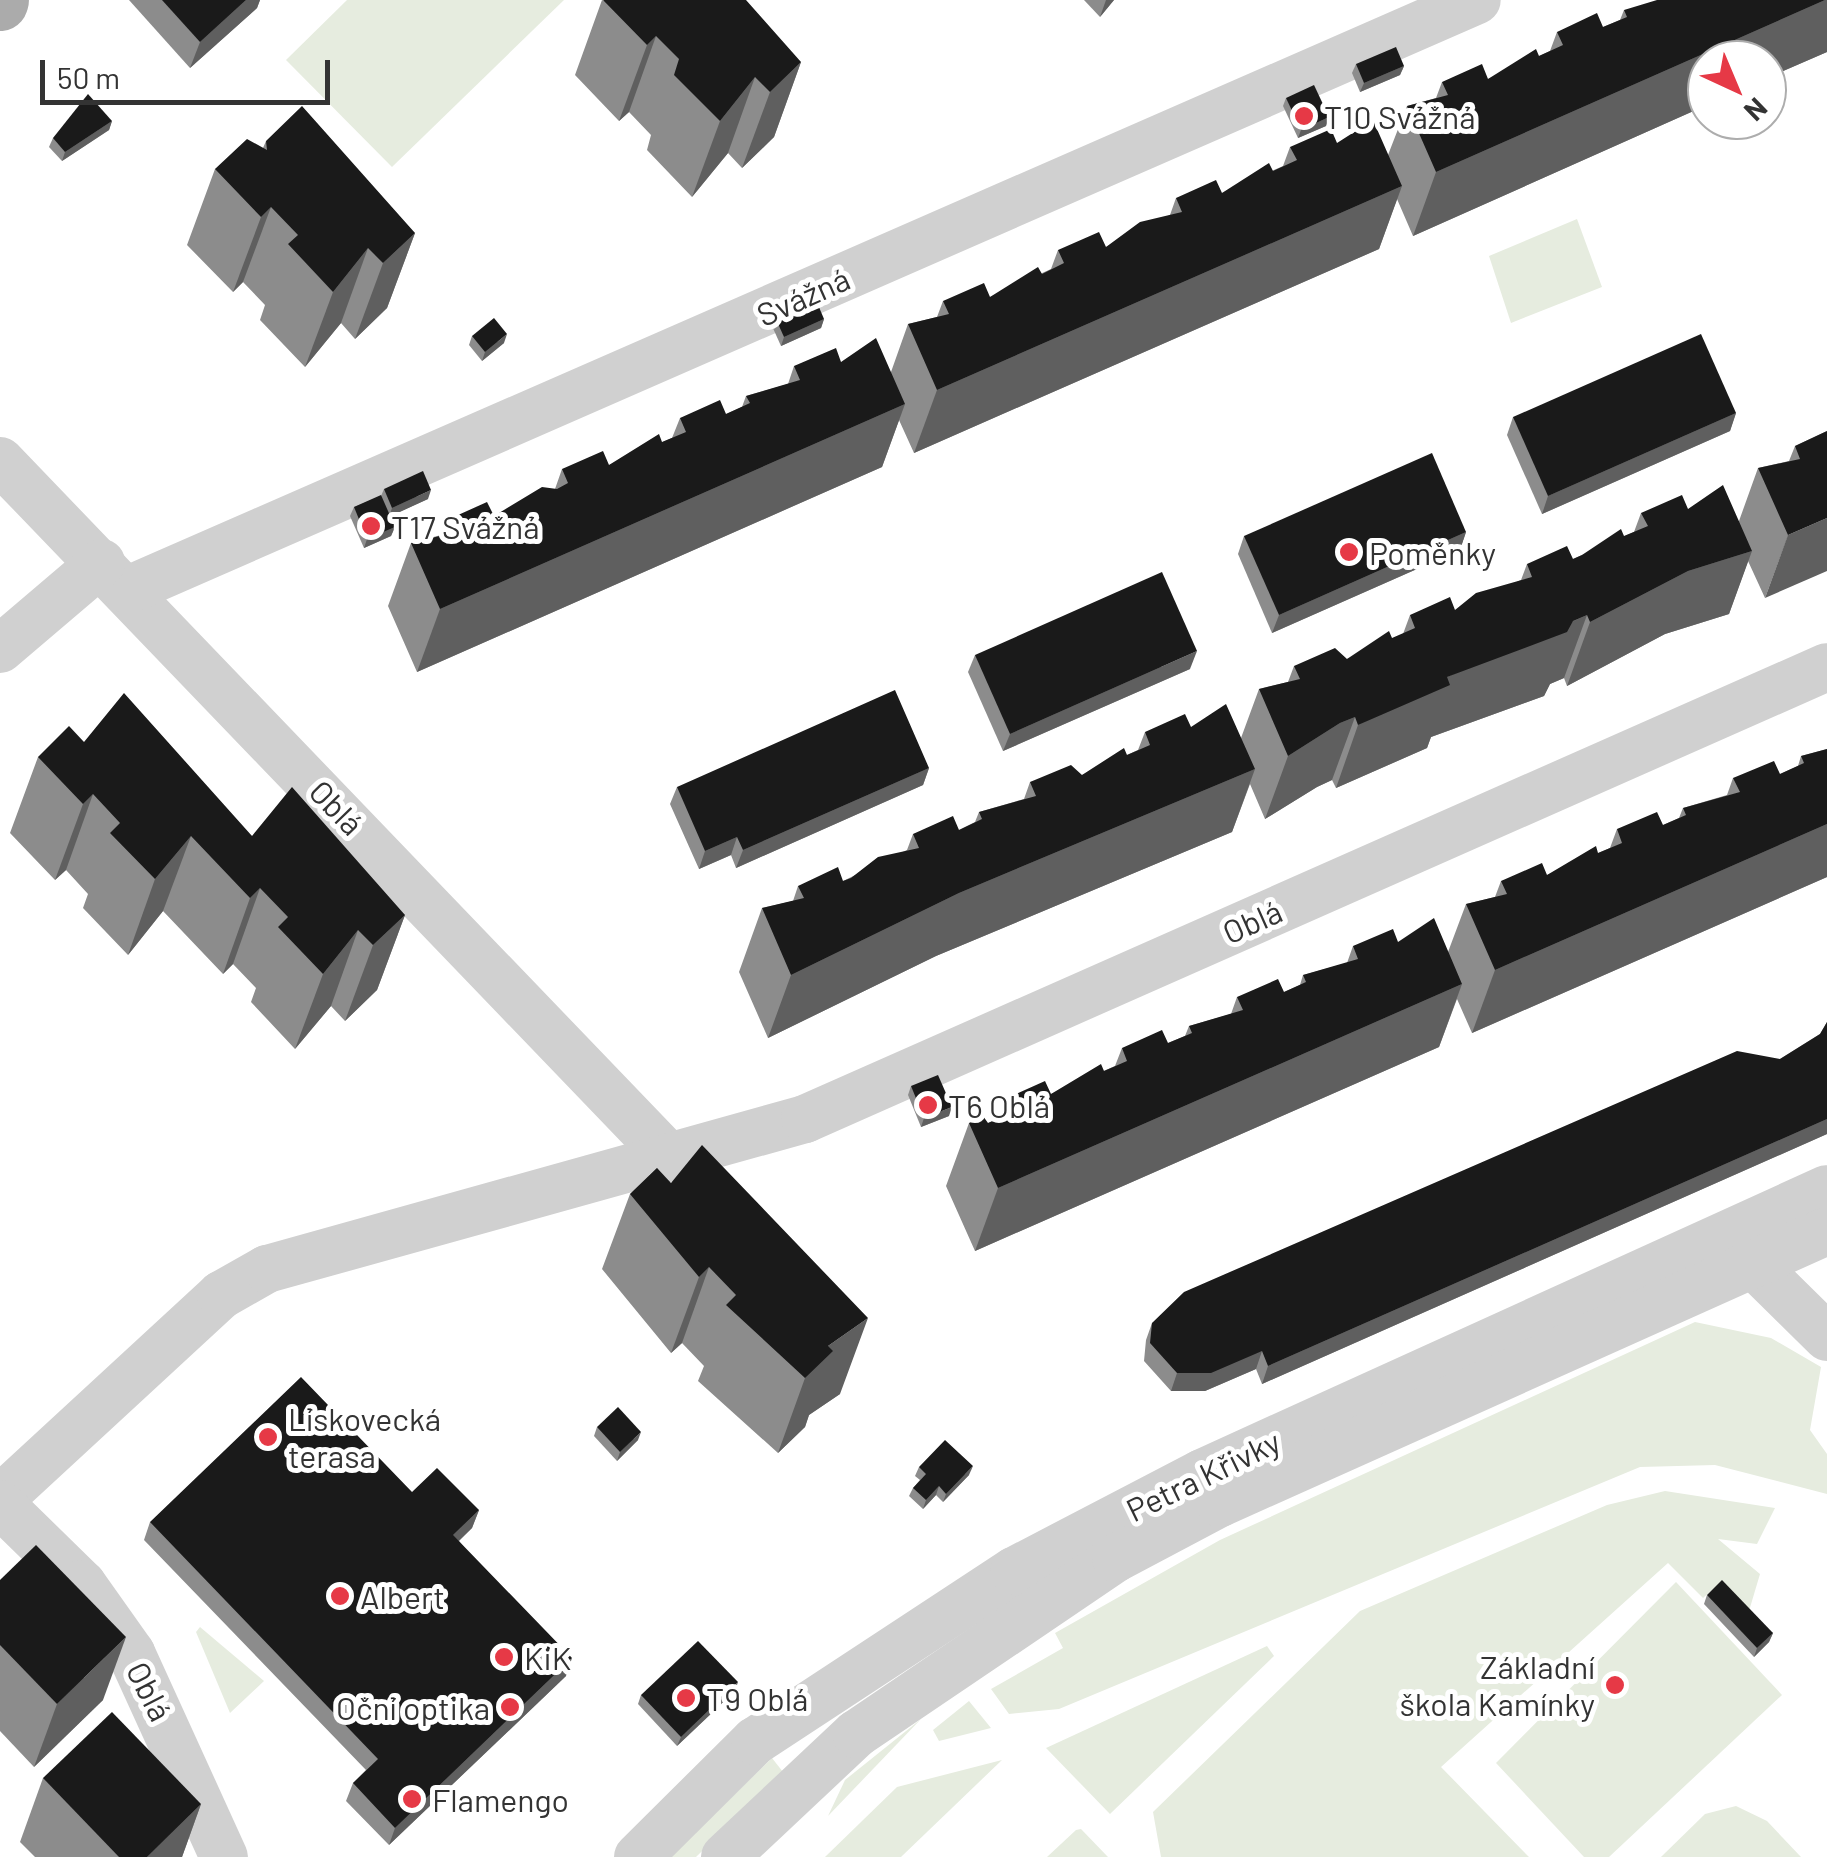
<!DOCTYPE html>
<meta charset="utf-8">
<style>
body{margin:0}
#map{position:relative;width:1827px;height:1857px;overflow:hidden;background:#fff;font-family:Barlow,sans-serif}
div>[style]{position:absolute}
[style*='--x']{left:calc(var(--x)*1px);top:calc(var(--y)*1px);width:calc(var(--w)*1px);rotate:calc(var(--a)*1deg)}
.green>*{inset:0;background:#e6ecdf}
.minor>*{height:48px;margin:-24px;padding:0 24px;transform-origin:24px;border-radius:24px;background:#d0d0d0}
.major>*{height:55px;margin:-27.5px;padding:0 27.5px;transform-origin:27.5px;border-radius:27.5px;background:#ababab}
.wall>*{inset:0;background:#8c8c8c}
.shaded-wall>*{inset:0;background:#5f5f5f}
.building>*{inset:0;background:#1a1a1a}
.dots>*{width:28px;height:28px;translate:-50% -50%;box-sizing:border-box;border:5px solid #fff;border-radius:50%}
span{translate:-50% -50%;white-space:nowrap;text-align:center;line-height:1.15;-webkit-text-stroke:10px #fff;paint-order:stroke}
.poi-label{font-size:32px;color:#333}
.left{translate:0 -50%;text-align:left}
.right{translate:-100% -50%;text-align:right}
.street-label{font-size:32px;color:#333}
.north{position:absolute;left:1687px;top:40px;width:100px;height:100px;box-sizing:border-box;background:#fff;border:2px solid #adadad;border-radius:50%;rotate:136deg;font-size:28px;font-weight:700;line-height:40px;text-align:center;color:#333}
.north::after{content:'';display:block;margin:auto;width:35px;height:45px;background:#e63946;clip-path:polygon(50% 0,100% 100%,50% 72%,0 100%)}
.scale{position:absolute;left:40px;top:60px;width:290px;height:45px;box-sizing:border-box;border:5px solid #333;border-top:0;padding-left:12px;font-size:30px;line-height:35px;white-space:nowrap;color:#333;-webkit-text-stroke:8px #fff;paint-order:stroke}
</style>
<div id="map">
<div class="green">
<div style="clip-path:polygon(347px 0,564px 0,392px 167px,286px 60px)"></div>
<div style="clip-path:polygon(1577px 219px,1602px 287px,1511px 323px,1489px 256px)"></div>
<div style="clip-path:polygon(1695px 1322px,1771px 1338px,1821px 1367px,1810px 1430px,1827px 1454px,1827px 1494px,1715px 1465px,1640px 1467px,1059px 1709px,1009px 1714px,991px 1689px,1063px 1648px,1055px 1633px,1220px 1540px)"></div>
<div style="clip-path:polygon(1665px 1491px,1775px 1508px,1757px 1544px,1718px 1539px,1760px 1574px,1749px 1611px,1720px 1583px,1703px 1598px,1668px 1563px,1441px 1767px,1529px 1857px,1161px 1857px,1153px 1812px,1360px 1611px,1607px 1505px)"></div>
<div style="clip-path:polygon(1676px 1582px,1782px 1695px,1609px 1857px,1584px 1857px,1496px 1763px)"></div>
<div style="clip-path:polygon(200px 1627px,264px 1681px,230px 1713px,196px 1632px)"></div>
<div style="clip-path:polygon(1267px 1646px,1274px 1656px,1110px 1814px,1046px 1748px)"></div>
<div style="clip-path:polygon(969px 1701px,991px 1728px,939px 1741px,933px 1730px)"></div>
<div style="clip-path:polygon(921px 1719px,828px 1816px,845px 1780px)"></div>
<div style="clip-path:polygon(772px 1758px,783px 1772px,696px 1857px,670px 1857px)"></div>
<div style="clip-path:polygon(1002px 1760px,901px 1857px,825px 1857px,897px 1787px)"></div>
<div style="clip-path:polygon(1736px 1806px,1767px 1821px,1801px 1857px,1661px 1857px,1705px 1814px)"></div>
<div style="clip-path:polygon(1081px 1829px,1108px 1857px,1047px 1857px,1076px 1830px)"></div>
</div>
<div class="minor">
<div style="--x:0;--y:461;--w:967;--a:46.13"></div>
<div style="--x:128;--y:590;--w:1472;--a:-23.62"></div>
<div style="--x:0;--y:649;--w:133;--a:-40.4"></div>
<div style="--x:1742;--y:1239;--w:27;--a:66"></div>
<div style="--x:1753;--y:1264;--w:104;--a:44.6"></div>
<div style="--x:0;--y:1499;--w:301;--a:-42.7"></div>
<div style="--x:221;--y:1295;--w:53;--a:-29.5"></div>
<div style="--x:267;--y:1269;--w:559;--a:-15.58"></div>
<div style="--x:805;--y:1119;--w:1117;--a:-23.86"></div>
<div style="--x:0;--y:1504;--w:115;--a:44.3"></div>
<div style="--x:82;--y:1584;--w:85;--a:54.6"></div>
<div style="--x:131;--y:1653;--w:224;--a:65.5"></div>
<div style="--x:638;--y:1857;--w:165;--a:-44.8"></div>
<div style="--x:755;--y:1741;--w:310;--a:-33.3"></div>
<div style="--x:1014;--y:1571;--w:212;--a:-27.5"></div>
<div style="--x:1202;--y:1473;--w:686;--a:-24.44"></div>
<div style="--x:725;--y:1857;--w:180;--a:-43.2"></div>
<div style="--x:856;--y:1734;--w:314;--a:-34.1"></div>
<div style="--x:1116;--y:1558;--w:118;--a:-27.9"></div>
<div style="--x:1220;--y:1503;--w:665;--a:-24.14"></div>
</div>
<div class="major">
<div style="--x:0;--y:3;--w:3;--a:-72"></div>
</div>
<div class="wall">
<div style="clip-path:polygon(129px 0,260px 0,257px 8px,190px 68px)"></div>
<div style="clip-path:polygon(602px 0,801px 62px,774px 137px,742px 168px,728px 153px,692px 197px,647px 150px,651px 135px,629px 112px,619px 121px,575px 75px)"></div>
<div style="clip-path:polygon(1084px 0,1114px 0,1100px 17px)"></div>
<div style="clip-path:polygon(1827px 0,1827px 52px,1767px 78px,1767px 60px,1707px 60px,1707px 105px,1413px 236px,1397px 199px,1379px 249px,914px 453px,899px 420px,882px 467px,417px 672px,388px 606px,411px 543px,441px 535px,447px 520px,494px 516px,555px 489px,562px 469px,609px 465px,672px 438px,680px 418px,726px 414px,742px 407px,746px 396px,788px 384px,794px 366px,841px 362px,891px 372px,908px 324px,937px 317px,943px 301px,990px 297px,1051px 269px,1058px 250px,1106px 247px,1170px 215px,1176px 198px,1222px 193px,1283px 166px,1290px 147px,1337px 143px,1388px 155px,1407px 106px,1436px 98px,1442px 82px,1488px 79px,1550px 51px,1557px 32px,1603px 27px,1620px 20px,1624px 10px)"></div>
<div style="clip-path:polygon(1356px 64px,1404px 66px,1400px 75px,1360px 92px,1352px 73px)"></div>
<div style="clip-path:polygon(1286px 98px,1329px 117px,1326px 126px,1298px 138px,1283px 106px)"></div>
<div style="clip-path:polygon(112px 121px,109px 130px,62px 161px,49px 147px,53px 138px)"></div>
<div style="clip-path:polygon(266px 141px,415px 233px,387px 308px,355px 339px,341px 323px,305px 367px,260px 320px,265px 305px,243px 282px,233px 292px,187px 245px,215px 169px,263px 148px)"></div>
<div style="clip-path:polygon(775px 317px,824px 319px,821px 328px,781px 346px,772px 326px)"></div>
<div style="clip-path:polygon(472px 336px,504px 343px,482px 361px,469px 345px)"></div>
<div style="clip-path:polygon(1736px 413px,1730px 431px,1542px 514px,1507px 435px,1513px 417px)"></div>
<div style="clip-path:polygon(1827px 431px,1765px 598px,1748px 561px,1729px 614px,1665px 634px,1567px 686px,1564px 678px,1550px 684px,1544px 696px,1431px 737px,1427px 748px,1336px 788px,1332px 780px,1317px 787px,1265px 819px,1250px 784px,1232px 832px,936px 956px,768px 1038px,739px 972px,762px 908px,793px 901px,798px 886px,843px 881px,907px 850px,913px 834px,959px 830px,975px 822px,979px 812px,1024px 799px,1030px 782px,1082px 775px,1138px 750px,1145px 732px,1191px 727px,1241px 738px,1259px 689px,1288px 682px,1294px 666px,1347px 659px,1403px 634px,1410px 615px,1455px 610px,1521px 580px,1527px 564px,1573px 559px,1634px 532px,1641px 513px,1688px 509px,1739px 521px,1758px 468px,1789px 461px,1795px 446px)"></div>
<div style="clip-path:polygon(384px 489px,428px 499px,390px 516px,395px 527px,391px 536px,364px 548px,350px 516px,354px 507px,381px 496px)"></div>
<div style="clip-path:polygon(1466px 532px,1460px 550px,1272px 633px,1238px 554px,1244px 536px)"></div>
<div style="clip-path:polygon(975px 655px,1190px 669px,1003px 751px,968px 672px)"></div>
<div style="clip-path:polygon(84px 742px,252px 836px,405px 915px,377px 990px,345px 1021px,331px 1006px,295px 1049px,251px 1002px,256px 988px,233px 964px,223px 974px,163px 911px,128px 955px,83px 908px,88px 894px,66px 870px,55px 880px,10px 833px,38px 757px)"></div>
<div style="clip-path:polygon(1827px 749px,1827px 877px,1472px 1033px,1457px 999px,1439px 1047px,975px 1251px,946px 1186px,969px 1123px,988px 1123px,998px 1119px,1005px 1099px,1051px 1094px,1115px 1066px,1122px 1048px,1168px 1043px,1185px 1036px,1189px 1026px,1231px 1014px,1237px 997px,1284px 992px,1300px 985px,1303px 975px,1347px 963px,1353px 946px,1398px 942px,1448px 952px,1466px 904px,1495px 897px,1501px 881px,1547px 875px,1610px 848px,1617px 829px,1663px 825px,1679px 818px,1683px 808px,1727px 795px,1733px 778px,1780px 774px,1798px 766px,1801px 756px)"></div>
<div style="clip-path:polygon(929px 768px,923px 785px,736px 868px,731px 855px,699px 869px,670px 804px,677px 787px)"></div>
<div style="clip-path:polygon(1827px 1022px,1827px 1134px,1262px 1384px,1256px 1369px,1205px 1391px,1171px 1391px,1144px 1361px,1146px 1340px,1152px 1323px,1780px 1059px,1820px 1034px)"></div>
<div style="clip-path:polygon(911px 1086px,949px 1116px,921px 1127px,908px 1095px)"></div>
<div style="clip-path:polygon(657px 1168px,840px 1394px,809px 1415px,805px 1427px,778px 1453px,698px 1381px,704px 1366px,682px 1343px,671px 1353px,602px 1269px,630px 1194px)"></div>
<div style="clip-path:polygon(597px 1427px,638px 1440px,617px 1461px,594px 1436px)"></div>
<div style="clip-path:polygon(919px 1467px,969px 1475px,943px 1502px,936px 1495px,923px 1509px,909px 1496px,913px 1488px,920px 1480px,915px 1476px)"></div>
<div style="clip-path:polygon(412px 1492px,479px 1510px,472px 1528px,459px 1541px,566px 1676px,389px 1845px,346px 1801px,353px 1783px,366px 1770px,144px 1540px,150px 1522px)"></div>
<div style="clip-path:polygon(0 1580px,103px 1700px,34px 1767px,0 1731px)"></div>
<div style="clip-path:polygon(1707px 1595px,1773px 1633px,1769px 1642px,1754px 1657px,1704px 1604px)"></div>
<div style="clip-path:polygon(735px 1691px,677px 1746px,638px 1704px,641px 1695px)"></div>
<div style="clip-path:polygon(43px 1778px,201px 1804px,182px 1857px,35px 1857px,20px 1842px)"></div>
</div>
<div class="shaded-wall">
<div style="clip-path:polygon(246px 0,260px 0,257px 8px,190px 68px,200px 42px)"></div>
<div style="clip-path:polygon(1106px 0,1114px 0,1100px 17px)"></div>
<div style="clip-path:polygon(1825px 0,1827px 0,1827px 52px,1767px 78px,1767px 60px,1707px 60px,1707px 105px,1413px 236px,1436px 172px)"></div>
<div style="clip-path:polygon(656px 36px,629px 112px,619px 121px,647px 45px)"></div>
<div style="clip-path:polygon(801px 62px,774px 137px,742px 168px,770px 92px)"></div>
<div style="clip-path:polygon(1404px 66px,1400px 75px,1360px 92px,1364px 83px)"></div>
<div style="clip-path:polygon(755px 77px,728px 153px,692px 197px,720px 121px)"></div>
<div style="clip-path:polygon(1329px 117px,1326px 126px,1298px 138px,1301px 130px)"></div>
<div style="clip-path:polygon(112px 121px,109px 130px,62px 161px,65px 152px)"></div>
<div style="clip-path:polygon(1402px 186px,1379px 249px,914px 453px,937px 390px)"></div>
<div style="clip-path:polygon(271px 207px,243px 282px,233px 292px,261px 217px)"></div>
<div style="clip-path:polygon(415px 233px,387px 308px,355px 339px,383px 263px)"></div>
<div style="clip-path:polygon(368px 248px,341px 323px,305px 367px,333px 292px)"></div>
<div style="clip-path:polygon(824px 319px,821px 328px,781px 346px,784px 337px)"></div>
<div style="clip-path:polygon(507px 334px,504px 343px,482px 361px,485px 352px)"></div>
<div style="clip-path:polygon(905px 404px,882px 467px,417px 672px,440px 609px)"></div>
<div style="clip-path:polygon(1736px 413px,1730px 431px,1542px 514px,1548px 496px)"></div>
<div style="clip-path:polygon(431px 490px,428px 499px,389px 517px,392px 508px)"></div>
<div style="clip-path:polygon(1827px 518px,1827px 571px,1765px 598px,1788px 535px)"></div>
<div style="clip-path:polygon(395px 527px,391px 536px,364px 548px,367px 539px)"></div>
<div style="clip-path:polygon(1466px 532px,1460px 550px,1272px 633px,1279px 615px)"></div>
<div style="clip-path:polygon(1752px 551px,1729px 614px,1665px 634px,1567px 686px,1590px 622px,1688px 571px)"></div>
<div style="clip-path:polygon(1587px 615px,1564px 678px,1550px 684px,1544px 696px,1431px 737px,1427px 748px,1336px 788px,1358px 725px,1447px 677px)"></div>
<div style="clip-path:polygon(1197px 651px,1190px 669px,1003px 751px,1010px 734px)"></div>
<div style="clip-path:polygon(1355px 717px,1332px 780px,1317px 787px,1265px 819px,1288px 756px,1340px 723px)"></div>
<div style="clip-path:polygon(929px 768px,923px 785px,736px 868px,743px 850px)"></div>
<div style="clip-path:polygon(1255px 769px,1232px 832px,936px 956px,768px 1038px,791px 975px,959px 893px)"></div>
<div style="clip-path:polygon(93px 794px,66px 870px,55px 880px,83px 804px)"></div>
<div style="clip-path:polygon(1827px 824px,1827px 877px,1472px 1033px,1495px 970px)"></div>
<div style="clip-path:polygon(191px 836px,163px 911px,128px 955px,155px 879px)"></div>
<div style="clip-path:polygon(737px 837px,731px 855px,699px 869px,705px 851px)"></div>
<div style="clip-path:polygon(260px 888px,233px 964px,223px 974px,250px 898px)"></div>
<div style="clip-path:polygon(405px 915px,377px 990px,345px 1021px,373px 945px)"></div>
<div style="clip-path:polygon(358px 930px,331px 1006px,295px 1049px,323px 974px)"></div>
<div style="clip-path:polygon(1462px 984px,1439px 1047px,975px 1251px,998px 1188px)"></div>
<div style="clip-path:polygon(952px 1107px,949px 1116px,921px 1127px,924px 1118px)"></div>
<div style="clip-path:polygon(1827px 1119px,1827px 1134px,1262px 1384px,1268px 1366px)"></div>
<div style="clip-path:polygon(709px 1267px,682px 1343px,671px 1353px,699px 1277px)"></div>
<div style="clip-path:polygon(868px 1318px,840px 1394px,809px 1415px,805px 1427px,778px 1453px,805px 1378px,828px 1346px)"></div>
<div style="clip-path:polygon(1262px 1351px,1256px 1369px,1205px 1391px,1171px 1391px,1177px 1373px)"></div>
<div style="clip-path:polygon(641px 1432px,638px 1440px,617px 1461px,620px 1452px)"></div>
<div style="clip-path:polygon(973px 1466px,969px 1475px,943px 1502px,946px 1494px)"></div>
<div style="clip-path:polygon(939px 1486px,936px 1495px,923px 1509px,926px 1500px)"></div>
<div style="clip-path:polygon(479px 1510px,472px 1528px,447px 1552px,453px 1535px)"></div>
<div style="clip-path:polygon(1773px 1633px,1769px 1642px,1754px 1657px,1757px 1648px)"></div>
<div style="clip-path:polygon(126px 1637px,103px 1700px,34px 1767px,57px 1704px)"></div>
<div style="clip-path:polygon(572px 1658px,566px 1676px,389px 1845px,395px 1828px)"></div>
<div style="clip-path:polygon(738px 1682px,735px 1691px,677px 1746px,681px 1737px)"></div>
<div style="clip-path:polygon(201px 1804px,182px 1857px,147px 1857px)"></div>
</div>
<div class="building">
<div style="clip-path:polygon(162px 0,246px 0,200px 42px)"></div>
<div style="clip-path:polygon(603px 0,746px 0,801px 62px,770px 92px,755px 77px,720px 121px,674px 75px,679px 59px,656px 36px,647px 45px)"></div>
<div style="clip-path:polygon(1657px 0,1825px 0,1436px 172px,1407px 106px,1448px 95px,1442px 82px,1482px 64px,1488px 79px,1536px 49px,1539px 56px,1563px 45px,1557px 32px,1597px 13px,1603px 27px,1627px 17px,1624px 10px)"></div>
<div style="clip-path:polygon(1396px 47px,1404px 66px,1364px 83px,1356px 64px)"></div>
<div style="clip-path:polygon(1314px 85px,1329px 117px,1301px 130px,1286px 98px)"></div>
<div style="clip-path:polygon(88px 94px,112px 121px,65px 152px,53px 138px)"></div>
<div style="clip-path:polygon(302px 106px,415px 233px,383px 263px,368px 248px,333px 292px,288px 244px,298px 235px,271px 207px,261px 217px,215px 169px,247px 139px,267px 150px,266px 141px)"></div>
<div style="clip-path:polygon(1373px 120px,1402px 186px,937px 390px,908px 324px,949px 314px,943px 301px,984px 283px,990px 297px,1038px 267px,1042px 274px,1064px 263px,1058px 250px,1099px 232px,1106px 247px,1140px 222px,1182px 212px,1176px 198px,1216px 180px,1222px 193px,1269px 163px,1273px 171px,1297px 160px,1290px 147px,1331px 129px,1337px 143px)"></div>
<div style="clip-path:polygon(816px 300px,824px 319px,784px 337px,775px 317px)"></div>
<div style="clip-path:polygon(494px 318px,507px 334px,485px 352px,472px 336px)"></div>
<div style="clip-path:polygon(1701px 334px,1736px 413px,1548px 496px,1513px 417px)"></div>
<div style="clip-path:polygon(876px 338px,905px 404px,440px 609px,411px 543px,452px 533px,447px 520px,487px 502px,494px 516px,542px 487px,557px 489px,568px 483px,562px 469px,603px 451px,609px 465px,659px 434px,662px 442px,686px 432px,680px 418px,720px 400px,726px 414px,750px 403px,746px 396px,800px 380px,794px 366px,836px 348px,841px 362px)"></div>
<div style="clip-path:polygon(1827px 431px,1827px 518px,1788px 535px,1758px 468px,1800px 459px,1795px 446px)"></div>
<div style="clip-path:polygon(1432px 453px,1466px 532px,1279px 615px,1244px 536px)"></div>
<div style="clip-path:polygon(423px 471px,431px 490px,392px 508px,384px 489px)"></div>
<div style="clip-path:polygon(1723px 485px,1752px 551px,1688px 571px,1590px 622px,1587px 615px,1573px 621px,1567px 632px,1447px 677px,1450px 685px,1358px 725px,1355px 717px,1340px 723px,1288px 756px,1259px 689px,1300px 679px,1294px 666px,1335px 648px,1347px 659px,1389px 631px,1392px 638px,1415px 628px,1410px 615px,1450px 597px,1455px 610px,1476px 593px,1532px 577px,1527px 564px,1567px 546px,1573px 559px,1582px 555px,1621px 529px,1624px 536px,1648px 526px,1641px 513px,1682px 495px,1688px 509px)"></div>
<div style="clip-path:polygon(381px 495px,395px 527px,367px 539px,354px 507px)"></div>
<div style="clip-path:polygon(1162px 572px,1197px 651px,1010px 734px,975px 655px)"></div>
<div style="clip-path:polygon(895px 690px,929px 768px,743px 850px,737px 837px,705px 851px,677px 787px)"></div>
<div style="clip-path:polygon(124px 693px,252px 836px,292px 787px,405px 915px,373px 945px,358px 930px,323px 974px,278px 927px,288px 917px,260px 888px,250px 898px,191px 836px,155px 879px,110px 833px,120px 823px,93px 794px,83px 804px,38px 757px,69px 726px,84px 742px)"></div>
<div style="clip-path:polygon(1226px 704px,1255px 769px,959px 893px,791px 975px,762px 908px,804px 898px,798px 886px,838px 867px,843px 881px,851px 878px,878px 857px,919px 848px,913px 834px,953px 816px,959px 830px,982px 819px,979px 812px,1036px 796px,1030px 782px,1071px 765px,1082px 775px,1124px 748px,1127px 755px,1150px 745px,1145px 732px,1185px 714px,1191px 727px)"></div>
<div style="clip-path:polygon(1827px 749px,1827px 824px,1495px 970px,1466px 904px,1507px 894px,1501px 881px,1542px 863px,1547px 875px,1596px 846px,1598px 853px,1622px 843px,1617px 829px,1657px 812px,1663px 825px,1686px 815px,1683px 808px,1740px 792px,1733px 778px,1774px 761px,1780px 774px,1804px 763px,1801px 756px)"></div>
<div style="clip-path:polygon(1434px 918px,1462px 984px,998px 1188px,969px 1123px,983px 1116px,988px 1123px,1011px 1113px,1005px 1099px,1045px 1081px,1051px 1094px,1101px 1064px,1104px 1071px,1127px 1061px,1122px 1048px,1162px 1030px,1168px 1043px,1192px 1033px,1189px 1026px,1243px 1010px,1237px 997px,1278px 979px,1284px 992px,1306px 982px,1303px 975px,1358px 959px,1353px 946px,1393px 929px,1398px 942px)"></div>
<div style="clip-path:polygon(1827px 1022px,1827px 1119px,1268px 1366px,1262px 1351px,1211px 1373px,1177px 1373px,1150px 1343px,1152px 1323px,1184px 1292px,1737px 1051px,1780px 1059px,1820px 1034px)"></div>
<div style="clip-path:polygon(938px 1075px,952px 1107px,924px 1118px,911px 1086px)"></div>
<div style="clip-path:polygon(702px 1145px,868px 1318px,828px 1346px,833px 1351px,805px 1378px,726px 1305px,736px 1295px,709px 1267px,699px 1277px,630px 1194px,657px 1168px,671px 1183px)"></div>
<div style="clip-path:polygon(301px 1377px,412px 1492px,437px 1468px,479px 1510px,453px 1535px,572px 1658px,395px 1828px,353px 1783px,378px 1759px,150px 1522px)"></div>
<div style="clip-path:polygon(618px 1407px,641px 1432px,620px 1452px,597px 1427px)"></div>
<div style="clip-path:polygon(945px 1440px,973px 1466px,946px 1494px,939px 1486px,926px 1500px,913px 1488px,926px 1474px,919px 1467px)"></div>
<div style="clip-path:polygon(36px 1545px,126px 1637px,57px 1704px,0 1645px,0 1580px)"></div>
<div style="clip-path:polygon(1722px 1580px,1773px 1633px,1757px 1648px,1707px 1595px)"></div>
<div style="clip-path:polygon(698px 1641px,738px 1682px,681px 1737px,641px 1695px)"></div>
<div style="clip-path:polygon(112px 1712px,201px 1804px,147px 1857px,119px 1857px,43px 1778px)"></div>
</div>
<div class="dots">
<div style="left:1304px;top:116px;background:#e63946"></div>
<div style="left:371px;top:526px;background:#e63946"></div>
<div style="left:1349px;top:552px;background:#e63946"></div>
<div style="left:928px;top:1105px;background:#e63946"></div>
<div style="left:268px;top:1437px;background:#e63946"></div>
<div style="left:340px;top:1596px;background:#e63946"></div>
<div style="left:504px;top:1657px;background:#e63946"></div>
<div style="left:1615px;top:1685px;background:#e63946"></div>
<div style="left:686px;top:1698px;background:#e63946"></div>
<div style="left:510px;top:1707px;background:#e63946"></div>
<div style="left:412px;top:1799px;background:#e63946"></div>
</div>
<div class="poi-label">
<span class="left" style="left:1324px;top:116px">T10 Svážná</span>
<span class="left" style="left:391px;top:526px">T17 Svážná</span>
<span class="left" style="left:1369px;top:552px">Poměnky</span>
<span class="left" style="left:948px;top:1105px">T6 Oblá</span>
<span class="left" style="left:288px;top:1437px">Lískovecká<br>terasa</span>
<span class="left" style="left:360px;top:1596px">Albert</span>
<span class="left" style="left:524px;top:1657px">KiK</span>
<span class="right" style="left:1595px;top:1685px">Základní<br>škola Kamínky</span>
<span class="left" style="left:706px;top:1698px">T9 Oblá</span>
<span class="right" style="left:490px;top:1707px">Oční optika</span>
<span class="left" style="left:432px;top:1799px">Flamengo</span>
</div>
<div class="street-label">
<span style="left:803px;top:296px;rotate:-24deg">Svážná</span>
<span style="left:337px;top:807px;rotate:46deg">Oblá</span>
<span style="left:1252px;top:921px;rotate:-24deg">Oblá</span>
<span style="left:1203px;top:1475px;rotate:-26deg">Petra Křivky</span>
<span style="left:150px;top:1691px;rotate:63deg">Oblá</span>
</div>
<div class="north">N</div>
<div class="scale">50 m</div>
</div>
